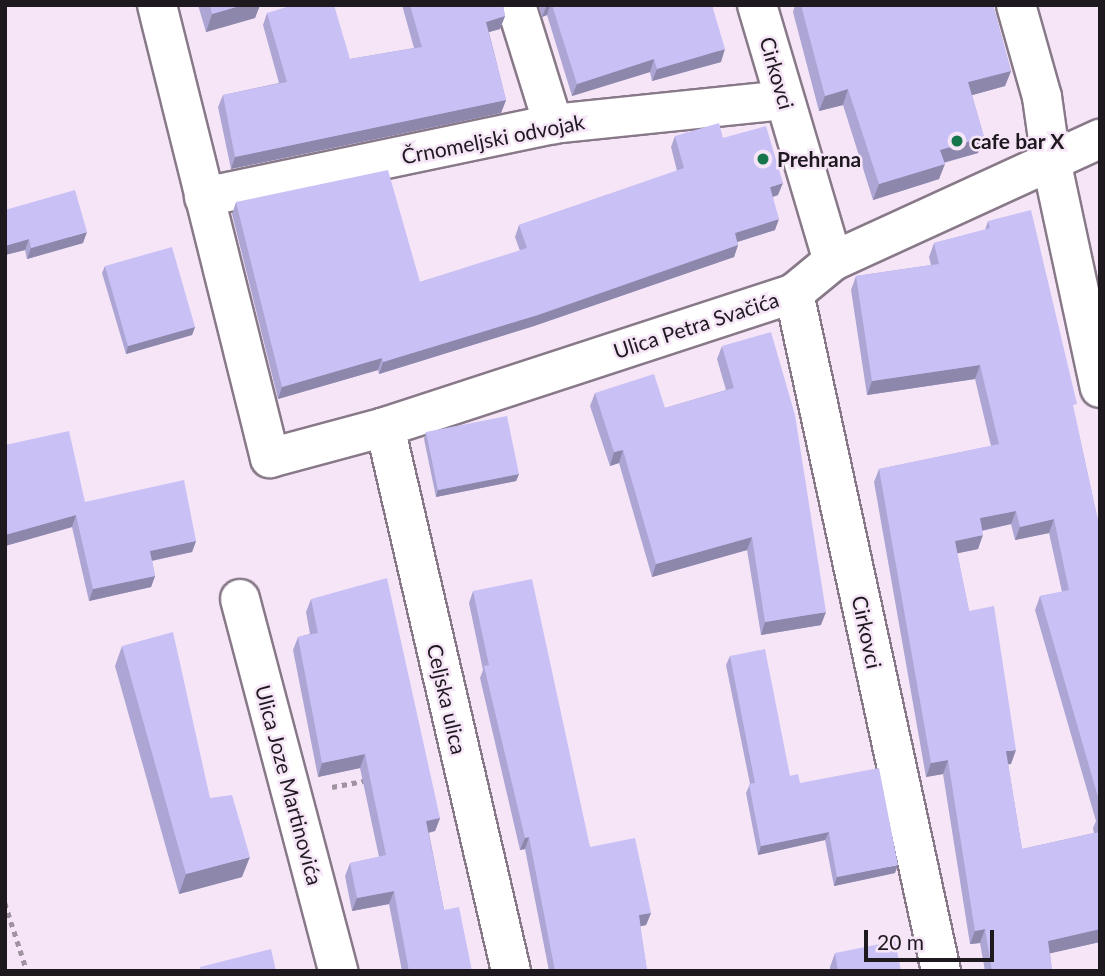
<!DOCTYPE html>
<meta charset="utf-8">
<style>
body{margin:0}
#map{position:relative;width:1105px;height:976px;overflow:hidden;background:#f5e5f6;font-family:Lato,sans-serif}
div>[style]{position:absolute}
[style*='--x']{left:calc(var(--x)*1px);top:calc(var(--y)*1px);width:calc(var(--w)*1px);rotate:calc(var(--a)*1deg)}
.path>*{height:4.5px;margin-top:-2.25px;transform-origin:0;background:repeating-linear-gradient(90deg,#9f93a0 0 5px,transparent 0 10px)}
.roads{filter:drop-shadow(2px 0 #887988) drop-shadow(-2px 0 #887988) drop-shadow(0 2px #887988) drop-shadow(0 -2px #887988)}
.minor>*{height:38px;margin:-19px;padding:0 19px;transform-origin:19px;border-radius:19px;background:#fff}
.wall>*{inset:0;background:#ada6d4}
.shaded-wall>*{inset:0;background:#8d87ac}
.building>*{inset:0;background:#c9c1f6}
.dots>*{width:19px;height:19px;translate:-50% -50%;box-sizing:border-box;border:4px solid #f5e5f6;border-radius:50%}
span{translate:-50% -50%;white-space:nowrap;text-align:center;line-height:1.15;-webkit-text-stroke:5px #f5e5f6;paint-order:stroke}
.street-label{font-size:21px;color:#1e191f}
.poi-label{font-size:21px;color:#1e191f;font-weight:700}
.left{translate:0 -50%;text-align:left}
.frame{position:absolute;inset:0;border:7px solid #1e191f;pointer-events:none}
.scale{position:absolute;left:864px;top:930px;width:130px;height:32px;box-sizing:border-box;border:4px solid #1e191f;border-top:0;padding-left:9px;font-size:21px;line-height:24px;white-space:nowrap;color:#1e191f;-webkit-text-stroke:5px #f5e5f6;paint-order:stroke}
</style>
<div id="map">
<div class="path">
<div style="--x:332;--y:787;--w:37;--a:-11"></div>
<div style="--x:5;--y:903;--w:71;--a:72.1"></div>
</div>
<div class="roads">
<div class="minor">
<div style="--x:157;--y:5;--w:467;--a:76"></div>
<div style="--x:270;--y:458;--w:119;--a:-15.1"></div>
<div style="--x:385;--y:427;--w:430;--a:-18.1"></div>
<div style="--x:794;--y:293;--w:50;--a:-39.4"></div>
<div style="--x:833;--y:261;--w:294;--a:-24.6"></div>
<div style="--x:516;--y:5;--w:125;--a:72.7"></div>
<div style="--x:757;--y:5;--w:267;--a:73.5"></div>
<div style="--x:1016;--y:5;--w:96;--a:74.2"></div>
<div style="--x:1042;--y:97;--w:64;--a:81.9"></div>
<div style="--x:1051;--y:160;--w:233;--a:77.9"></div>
<div style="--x:204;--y:197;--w:357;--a:-11.8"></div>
<div style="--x:553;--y:124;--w:232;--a:-5.9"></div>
<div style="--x:794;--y:293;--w:694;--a:77.77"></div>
<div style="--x:385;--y:427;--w:558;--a:76.96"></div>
<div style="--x:240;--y:599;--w:385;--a:75.2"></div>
</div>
</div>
<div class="wall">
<div style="clip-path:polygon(198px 5px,260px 5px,255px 18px,206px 32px)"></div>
<div style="clip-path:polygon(402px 5px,503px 5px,505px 16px,500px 29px,489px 32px,506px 100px,501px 113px,231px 169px,218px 107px,223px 95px,279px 83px,263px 25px,267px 13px,350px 59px,414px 48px)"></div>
<div style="clip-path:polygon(538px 5px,712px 5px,721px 62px,652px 81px,650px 72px,572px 96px,547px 15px,542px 17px)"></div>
<div style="clip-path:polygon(795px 5px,993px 5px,1011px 71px,1005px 86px,972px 95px,984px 137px,978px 153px,944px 163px,939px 179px,873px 200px,843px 105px,819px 111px,793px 12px)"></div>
<div style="clip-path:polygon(675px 136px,723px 138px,778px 195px,773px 197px,775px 230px,737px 242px,738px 245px,734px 257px,534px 326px,379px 374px,378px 370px,278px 399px,232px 214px,236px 202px,420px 282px,520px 251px,515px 237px,519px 225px,677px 171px,671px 147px)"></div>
<div style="clip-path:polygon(5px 210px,83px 243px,27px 259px,25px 250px,5px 255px)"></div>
<div style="clip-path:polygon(evenodd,988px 221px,1074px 412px,1100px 530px,1100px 942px,1050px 953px,1052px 971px,985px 971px,980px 943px,970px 944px,943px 774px,926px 777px,874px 482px,879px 469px,991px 446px,975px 379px,867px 395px,851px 290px,856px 276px,931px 265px,929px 257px,934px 243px,985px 230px,988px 221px,1011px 524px,1015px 540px,1049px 533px,1062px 592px,1040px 596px,1035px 610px,1096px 821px,1093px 828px,1094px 833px,1022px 849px,1008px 764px,1011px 764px,969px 611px,957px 553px,978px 549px,982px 531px,1011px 524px)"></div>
<div style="clip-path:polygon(105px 266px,195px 327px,192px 335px,126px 354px,102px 273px)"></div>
<div style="clip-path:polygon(722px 346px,821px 625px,761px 635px,747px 550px,652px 577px,619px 463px,610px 466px,590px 406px,595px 393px,665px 408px,726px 390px,717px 359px)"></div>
<div style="clip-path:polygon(426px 432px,519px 474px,516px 481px,436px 497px,424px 439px)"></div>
<div style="clip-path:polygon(5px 445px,85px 502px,196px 541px,192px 552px,152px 561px,155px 576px,151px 587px,89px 601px,72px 527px,5px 546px)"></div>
<div style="clip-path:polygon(473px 591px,590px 847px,651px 913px,646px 925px,640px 926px,647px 971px,549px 971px,525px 849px,520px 850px,480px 678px,483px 670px,469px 603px)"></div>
<div style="clip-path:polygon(311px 599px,440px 818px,435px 831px,429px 833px,444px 910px,472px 971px,402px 971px,389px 904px,352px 911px,345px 876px,350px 863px,379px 857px,360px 768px,318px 777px,293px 650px,298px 637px,310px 634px,306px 612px)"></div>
<div style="clip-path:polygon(122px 646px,210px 798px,242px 877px,179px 894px,115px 666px)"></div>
<div style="clip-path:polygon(730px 656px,790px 776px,800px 783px,895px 873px,834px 886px,825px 840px,758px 855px,746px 793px,750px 784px,726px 665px)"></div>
<div style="clip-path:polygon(835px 953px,901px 971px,830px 971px,830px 967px)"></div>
</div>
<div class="shaded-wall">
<div style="clip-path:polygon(243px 5px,260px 5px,255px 18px,206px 32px,212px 14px)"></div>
<div style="clip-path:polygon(547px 5px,550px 5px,547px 15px,542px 17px)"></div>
<div style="clip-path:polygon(505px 16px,500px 29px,482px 34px,486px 22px)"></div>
<div style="clip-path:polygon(725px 49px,721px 62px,652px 81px,657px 69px)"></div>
<div style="clip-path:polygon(654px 59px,650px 72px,572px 96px,577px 84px)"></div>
<div style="clip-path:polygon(1011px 71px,1005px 86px,962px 98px,968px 82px)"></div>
<div style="clip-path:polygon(848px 89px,843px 105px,819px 111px,825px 96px)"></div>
<div style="clip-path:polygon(506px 100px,501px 113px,231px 169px,235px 157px)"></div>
<div style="clip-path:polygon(984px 137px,978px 153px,934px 165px,940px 150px)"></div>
<div style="clip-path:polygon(945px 164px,939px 179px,873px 200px,879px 184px)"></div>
<div style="clip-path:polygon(783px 183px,778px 195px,766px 199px,770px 187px)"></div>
<div style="clip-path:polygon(779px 219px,775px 230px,731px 244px,735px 233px)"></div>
<div style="clip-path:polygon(87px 232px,83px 243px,27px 259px,31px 248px)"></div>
<div style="clip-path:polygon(29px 239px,25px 250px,5px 255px,5px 246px)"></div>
<div style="clip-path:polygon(738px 245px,734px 257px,534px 326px,379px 374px,383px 362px)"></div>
<div style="clip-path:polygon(195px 327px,192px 335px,126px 354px,128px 346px)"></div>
<div style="clip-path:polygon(382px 358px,378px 370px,278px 399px,282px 387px)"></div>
<div style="clip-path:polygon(980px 365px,975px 379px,867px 395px,872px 381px)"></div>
<div style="clip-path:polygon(623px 450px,619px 463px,610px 466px,614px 452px)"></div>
<div style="clip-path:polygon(519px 474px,516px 481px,436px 497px,438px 490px)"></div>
<div style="clip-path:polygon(1016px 511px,1011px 524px,975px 532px,980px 518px)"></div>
<div style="clip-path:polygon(76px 515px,72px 527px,5px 546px,5px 535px)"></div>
<div style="clip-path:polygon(1054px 519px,1049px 533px,1015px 540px,1020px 527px)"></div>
<div style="clip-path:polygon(983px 535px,978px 549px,950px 555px,955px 541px)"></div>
<div style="clip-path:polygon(752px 537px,747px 550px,652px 577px,656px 564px)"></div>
<div style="clip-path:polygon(196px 541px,192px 552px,145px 562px,150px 551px)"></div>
<div style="clip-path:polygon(155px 576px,151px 587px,89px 601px,93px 589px)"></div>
<div style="clip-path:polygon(826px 612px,821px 625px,761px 635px,765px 622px)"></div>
<div style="clip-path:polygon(1016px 750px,1011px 764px,1002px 765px,1006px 751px)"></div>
<div style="clip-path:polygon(365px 754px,360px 768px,318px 777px,322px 763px)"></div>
<div style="clip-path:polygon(948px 760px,943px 774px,926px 777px,931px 763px)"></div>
<div style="clip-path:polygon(440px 818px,435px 831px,421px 834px,426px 821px)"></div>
<div style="clip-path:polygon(829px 832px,825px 840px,758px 855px,761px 846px)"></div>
<div style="clip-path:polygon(529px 837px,525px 849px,520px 850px,525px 838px)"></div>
<div style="clip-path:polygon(250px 857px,242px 877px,179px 894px,186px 874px)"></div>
<div style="clip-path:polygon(898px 865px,895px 873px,834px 886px,837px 877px)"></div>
<div style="clip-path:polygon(394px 891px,389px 904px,352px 911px,357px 898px)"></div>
<div style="clip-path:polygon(651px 913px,646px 925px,634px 928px,639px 915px)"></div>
<div style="clip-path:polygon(985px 929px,980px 943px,970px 944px,975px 931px)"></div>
<div style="clip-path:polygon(1100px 929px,1100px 942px,1043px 955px,1048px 941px)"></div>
</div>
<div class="building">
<div style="clip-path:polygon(210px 5px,243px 5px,212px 14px)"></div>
<div style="clip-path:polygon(293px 5px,334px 5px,350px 59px,422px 47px,410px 5px,503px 5px,505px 16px,486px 22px,506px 100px,235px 157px,223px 95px,287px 82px,267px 13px)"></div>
<div style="clip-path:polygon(552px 5px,712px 5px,725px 49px,657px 69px,654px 59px,577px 84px)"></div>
<div style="clip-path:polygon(801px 5px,993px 5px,1011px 71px,968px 82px,984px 137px,940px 150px,945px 164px,879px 184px,848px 89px,825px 96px)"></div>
<div style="clip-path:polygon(719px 123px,723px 138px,766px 126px,783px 183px,770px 187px,779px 219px,735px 233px,738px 245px,538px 315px,383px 362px,382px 358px,282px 387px,236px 202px,388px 170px,420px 282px,527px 248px,519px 225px,684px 168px,675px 136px)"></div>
<div style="clip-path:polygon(75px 190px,87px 232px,31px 248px,29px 239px,5px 246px,5px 210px)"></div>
<div style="clip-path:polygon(1031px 210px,1077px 404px,1073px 405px,1100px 530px,1100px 804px,1040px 596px,1069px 590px,1054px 519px,1020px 527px,1016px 511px,980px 518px,983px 535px,955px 541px,969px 611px,994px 606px,1016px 750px,1006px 751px,1022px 849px,1100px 832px,1100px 929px,1048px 941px,1052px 971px,992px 971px,985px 929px,975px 931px,948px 760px,931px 763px,879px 469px,999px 444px,980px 365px,872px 381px,856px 276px,939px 264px,934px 243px,990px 228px,988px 221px)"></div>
<div style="clip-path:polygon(172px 247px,195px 327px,128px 346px,105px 266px)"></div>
<div style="clip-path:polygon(771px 332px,795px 415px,826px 612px,765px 622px,752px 537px,656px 564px,623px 450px,614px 452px,595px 393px,654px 374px,665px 408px,734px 388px,722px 346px)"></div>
<div style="clip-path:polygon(507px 416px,519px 474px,438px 490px,426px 432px)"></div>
<div style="clip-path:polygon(69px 431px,85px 502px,184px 480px,196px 541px,150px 551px,155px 576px,93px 589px,76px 515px,5px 535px,5px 445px)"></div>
<div style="clip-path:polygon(387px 578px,440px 818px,426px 821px,444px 910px,459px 907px,472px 971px,409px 971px,394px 891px,357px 898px,350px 863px,386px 855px,365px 754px,322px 763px,298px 637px,318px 633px,311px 599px)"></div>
<div style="clip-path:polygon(532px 579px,590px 847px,635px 838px,651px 913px,639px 915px,647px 971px,555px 971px,529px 837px,525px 838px,484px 666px,489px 665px,473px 591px)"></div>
<div style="clip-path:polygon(173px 632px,210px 798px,232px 795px,250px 857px,186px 874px,122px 646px)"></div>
<div style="clip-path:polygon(765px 649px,790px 776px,798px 774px,800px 783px,879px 768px,898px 865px,837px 877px,829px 832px,761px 846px,749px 784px,755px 783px,730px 656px)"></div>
<div style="clip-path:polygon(895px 941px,901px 971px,838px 971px,835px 953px)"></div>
<div style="clip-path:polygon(271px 949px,276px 971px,201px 971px,200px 967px)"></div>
</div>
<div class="dots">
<div style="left:957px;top:141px;background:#16754b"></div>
<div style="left:763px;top:159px;background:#16754b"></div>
</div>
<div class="street-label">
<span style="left:777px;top:73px;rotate:74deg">Cirkovci</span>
<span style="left:493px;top:139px;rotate:-11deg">Črnomeljski odvojak</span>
<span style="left:696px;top:325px;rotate:-18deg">Ulica Petra Svačića</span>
<span style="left:867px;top:632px;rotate:78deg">Cirkovci</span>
<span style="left:447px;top:699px;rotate:77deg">Celjska ulica</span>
<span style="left:289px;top:785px;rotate:75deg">Ulica Joze Martinovića</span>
</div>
<div class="poi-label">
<span class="left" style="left:971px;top:141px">cafe bar X</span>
<span class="left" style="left:777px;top:159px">Prehrana</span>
</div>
<div class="frame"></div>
<div class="scale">20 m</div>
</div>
